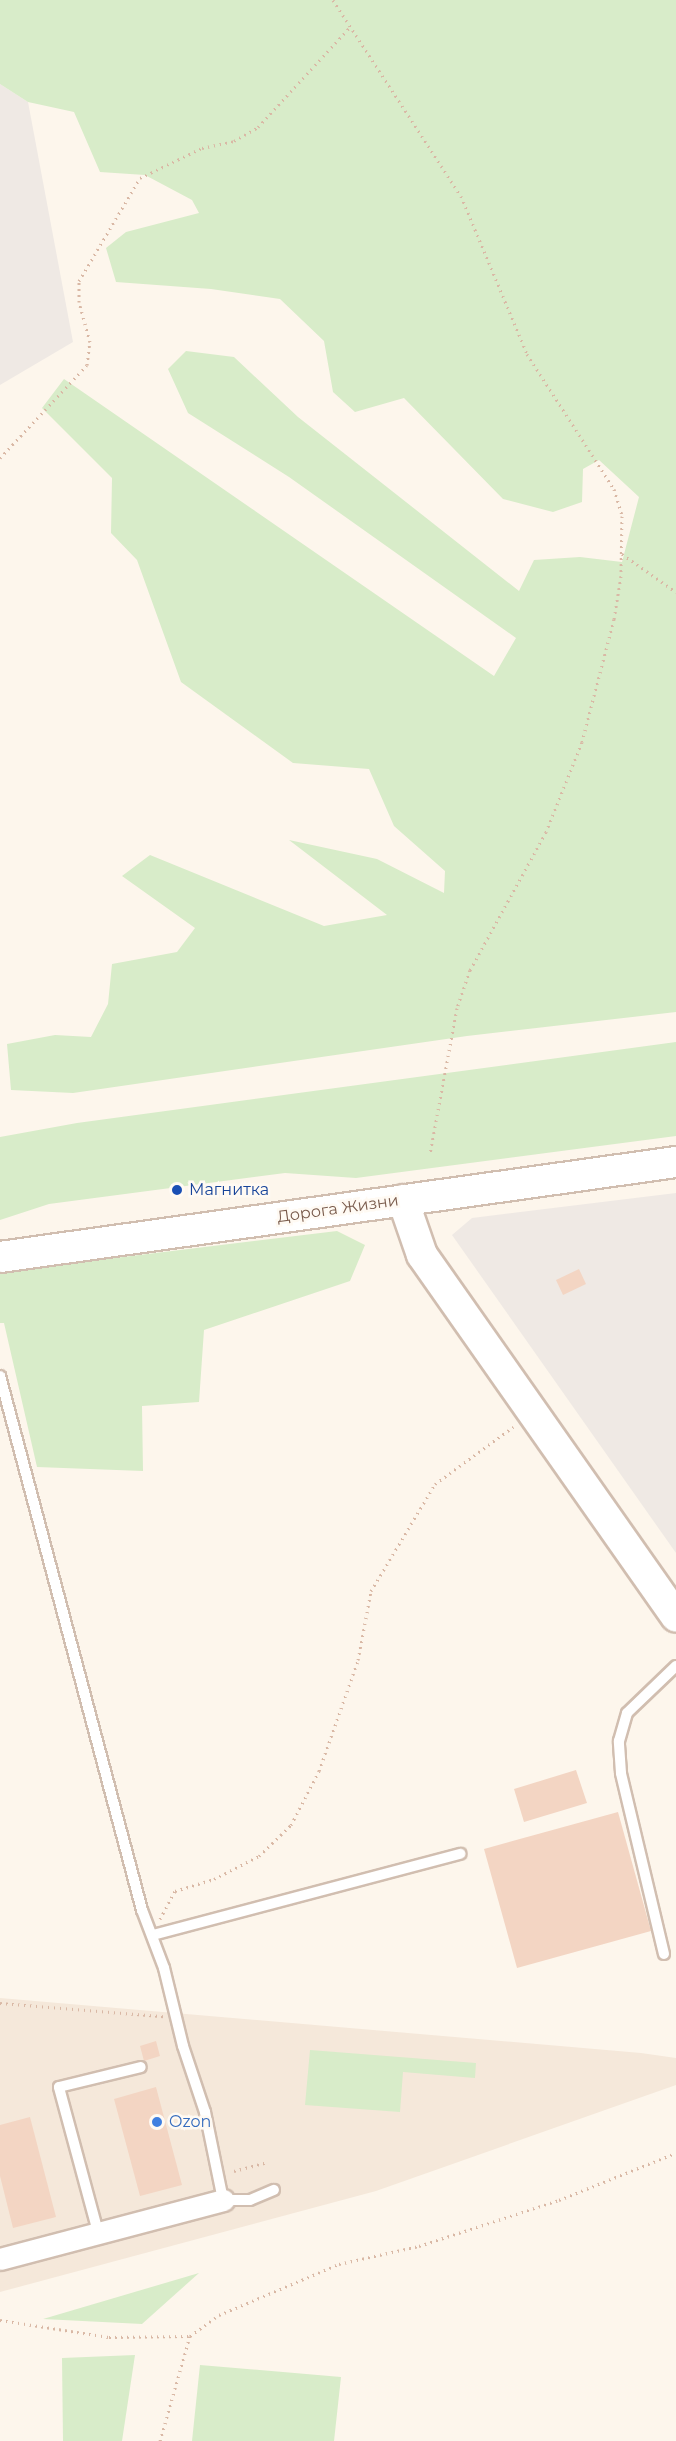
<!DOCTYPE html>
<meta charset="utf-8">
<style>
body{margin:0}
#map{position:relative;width:676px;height:2441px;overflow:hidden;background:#fdf6ec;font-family:Montserrat,sans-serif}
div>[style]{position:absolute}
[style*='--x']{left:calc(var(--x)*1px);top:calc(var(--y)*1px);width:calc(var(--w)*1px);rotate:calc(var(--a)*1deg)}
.residential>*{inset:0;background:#f5e8da}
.industrial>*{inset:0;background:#efe9e4}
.green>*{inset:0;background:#d8ecc9}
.building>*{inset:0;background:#f3d5c3}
.path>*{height:3px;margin-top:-1.5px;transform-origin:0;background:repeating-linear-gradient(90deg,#d9b8a5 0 1.5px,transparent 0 6px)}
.roads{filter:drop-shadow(2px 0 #d1beb0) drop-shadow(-2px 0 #d1beb0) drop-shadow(0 2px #d1beb0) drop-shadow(0 -2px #d1beb0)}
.service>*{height:10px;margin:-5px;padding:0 5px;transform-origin:5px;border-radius:5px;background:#fff}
.minor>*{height:21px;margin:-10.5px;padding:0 10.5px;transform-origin:10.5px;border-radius:10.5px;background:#fff}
.secondary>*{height:30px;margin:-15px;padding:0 15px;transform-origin:15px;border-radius:15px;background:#fff}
.dots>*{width:16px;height:16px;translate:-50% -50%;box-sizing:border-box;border:3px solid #fffaf3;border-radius:50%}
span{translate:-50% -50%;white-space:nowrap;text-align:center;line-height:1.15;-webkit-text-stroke:5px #fffaf3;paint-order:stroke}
.transit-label{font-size:16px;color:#164399}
.left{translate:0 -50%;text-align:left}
.street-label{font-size:16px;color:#7a5c4d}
.shop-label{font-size:16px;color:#366cbe}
</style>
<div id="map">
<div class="residential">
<div style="clip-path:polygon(0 1998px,641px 2053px,676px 2058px,676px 2085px,376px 2191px,0 2292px)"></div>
</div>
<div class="industrial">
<div style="clip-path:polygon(0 84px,28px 102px,73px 342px,0 385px)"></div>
<div style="clip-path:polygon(676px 1193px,676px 1553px,452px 1235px,472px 1218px)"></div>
</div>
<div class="green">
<div style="clip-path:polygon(0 0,676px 0,676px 1012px,467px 1036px,73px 1093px,11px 1090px,7px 1044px,55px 1035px,91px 1037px,108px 1004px,112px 964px,177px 952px,195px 928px,122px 876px,150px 855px,324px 926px,387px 915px,289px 840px,377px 859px,444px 893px,445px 871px,394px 826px,369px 769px,293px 763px,181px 682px,137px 560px,111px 533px,112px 478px,42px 408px,64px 379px,494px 676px,516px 638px,289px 477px,188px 413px,168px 369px,186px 351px,234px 357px,298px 417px,519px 591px,534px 560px,580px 557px,622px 562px,639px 497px,599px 460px,583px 469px,582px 502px,553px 512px,503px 499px,404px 398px,355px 412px,333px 392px,324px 341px,280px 299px,211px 289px,116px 282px,106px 248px,126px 232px,199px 213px,192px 200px,145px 175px,100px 172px,74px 112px,28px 102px,0 84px)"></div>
<div style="clip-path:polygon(676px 1042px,676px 1136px,356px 1178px,285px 1173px,49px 1204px,0 1220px,0 1137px,77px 1123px)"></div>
<div style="clip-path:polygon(337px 1231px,365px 1245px,350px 1281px,204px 1330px,199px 1402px,142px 1406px,143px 1471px,37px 1467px,4px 1323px,0 1323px,0 1272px)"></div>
<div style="clip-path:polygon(310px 2050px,476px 2063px,475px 2078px,403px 2072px,400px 2112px,305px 2105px)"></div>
<div style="clip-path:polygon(199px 2273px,142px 2324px,43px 2319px)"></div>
<div style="clip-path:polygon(135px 2355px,122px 2441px,63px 2441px,62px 2358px)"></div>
<div style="clip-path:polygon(200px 2365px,341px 2377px,334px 2441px,192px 2441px)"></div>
</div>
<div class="building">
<div style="clip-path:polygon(579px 1269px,586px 1284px,563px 1295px,556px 1280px)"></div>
<div style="clip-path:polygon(576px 1770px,587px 1803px,524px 1822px,514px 1789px)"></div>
<div style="clip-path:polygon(618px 1812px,651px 1931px,517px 1968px,484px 1849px)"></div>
<div style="clip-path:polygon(156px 2041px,160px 2056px,144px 2061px,140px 2046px)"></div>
<div style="clip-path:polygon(156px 2087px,182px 2185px,140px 2196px,114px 2099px)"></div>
<div style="clip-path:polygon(30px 2117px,56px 2217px,13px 2228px,0 2176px,0 2125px)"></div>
</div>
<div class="path">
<div style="--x:333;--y:0;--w:234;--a:56.9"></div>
<div style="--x:461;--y:196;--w:171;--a:67.3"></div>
<div style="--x:527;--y:354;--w:161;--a:57.2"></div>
<div style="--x:614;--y:489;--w:28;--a:73"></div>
<div style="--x:622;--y:516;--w:60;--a:91"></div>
<div style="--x:621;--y:576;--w:44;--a:99.2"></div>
<div style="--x:614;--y:619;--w:127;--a:104.6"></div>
<div style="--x:582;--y:742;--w:97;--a:111.8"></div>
<div style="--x:546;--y:832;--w:158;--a:118.8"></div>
<div style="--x:470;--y:970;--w:40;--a:108.9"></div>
<div style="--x:457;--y:1008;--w:147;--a:100.5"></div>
<div style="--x:0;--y:458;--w:127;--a:-46.9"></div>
<div style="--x:87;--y:365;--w:23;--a:-83"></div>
<div style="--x:90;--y:342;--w:41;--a:-105.4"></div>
<div style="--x:79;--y:302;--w:21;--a:-90"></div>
<div style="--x:79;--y:281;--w:120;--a:-59.4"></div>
<div style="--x:140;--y:178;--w:69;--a:-25.8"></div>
<div style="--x:202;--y:148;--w:33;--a:-12"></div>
<div style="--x:234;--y:141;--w:28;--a:-30"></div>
<div style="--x:258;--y:127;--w:136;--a:-47.4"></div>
<div style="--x:622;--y:554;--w:66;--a:35.1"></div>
<div style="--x:160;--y:1919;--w:32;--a:-62"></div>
<div style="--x:175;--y:1891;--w:41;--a:-17.1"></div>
<div style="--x:214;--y:1879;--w:51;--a:-27.1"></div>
<div style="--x:259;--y:1856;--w:45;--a:-44.1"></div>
<div style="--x:291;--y:1825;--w:61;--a:-62.6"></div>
<div style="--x:319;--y:1771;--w:118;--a:-70.6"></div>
<div style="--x:358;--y:1660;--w:70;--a:-79.3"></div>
<div style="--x:371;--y:1591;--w:125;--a:-59.1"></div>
<div style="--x:435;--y:1484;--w:97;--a:-36.2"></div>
<div style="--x:0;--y:2003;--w:164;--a:4.6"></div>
<div style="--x:234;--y:2171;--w:34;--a:-15"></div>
<div style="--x:0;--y:2320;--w:110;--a:8.9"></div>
<div style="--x:109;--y:2337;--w:80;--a:-0.7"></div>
<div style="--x:160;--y:2441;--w:109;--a:-74.1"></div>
<div style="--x:190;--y:2336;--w:36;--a:-36"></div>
<div style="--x:219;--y:2315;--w:130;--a:-23"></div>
<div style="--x:339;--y:2264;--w:82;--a:-12.7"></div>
<div style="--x:419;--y:2246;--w:147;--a:-18.2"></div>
<div style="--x:559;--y:2200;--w:126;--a:-21.9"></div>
</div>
<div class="roads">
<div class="service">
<div style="--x:0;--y:1376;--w:553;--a:75.11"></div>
<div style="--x:142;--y:1910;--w:62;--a:69.2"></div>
<div style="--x:164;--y:1968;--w:80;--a:76.3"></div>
<div style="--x:183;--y:2046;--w:70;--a:71.6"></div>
<div style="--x:205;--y:2112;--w:90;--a:78.4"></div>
<div style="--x:223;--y:2200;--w:27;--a:0"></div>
<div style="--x:250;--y:2200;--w:26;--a:-23"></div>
<div style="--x:153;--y:1935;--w:318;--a:-14.8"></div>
<div style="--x:664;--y:1954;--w:186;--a:-103.4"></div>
<div style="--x:621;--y:1773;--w:32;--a:-94"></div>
<div style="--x:619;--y:1741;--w:29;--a:-74"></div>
<div style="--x:627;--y:1713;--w:68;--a:-43.8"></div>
<div style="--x:98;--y:2232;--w:150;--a:-105.1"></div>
<div style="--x:59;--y:2087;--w:84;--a:-13.7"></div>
</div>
<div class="minor">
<div style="--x:0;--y:2259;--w:231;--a:-14.8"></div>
</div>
<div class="secondary">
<div style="--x:403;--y:1200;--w:58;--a:70.9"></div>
<div style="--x:422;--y:1255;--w:442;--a:54.9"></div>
<div style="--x:0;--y:1257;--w:683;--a:-8"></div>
</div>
</div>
<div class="dots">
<div style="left:177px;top:1190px;background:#1a4fb4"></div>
<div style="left:157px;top:2122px;background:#3f7fe0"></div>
</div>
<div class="transit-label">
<span class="left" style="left:189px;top:1190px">Магнитка</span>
</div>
<div class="street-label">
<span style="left:338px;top:1209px;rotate:-8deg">Дорога Жизни</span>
</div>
<div class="shop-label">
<span class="left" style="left:169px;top:2122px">Ozon</span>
</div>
</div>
